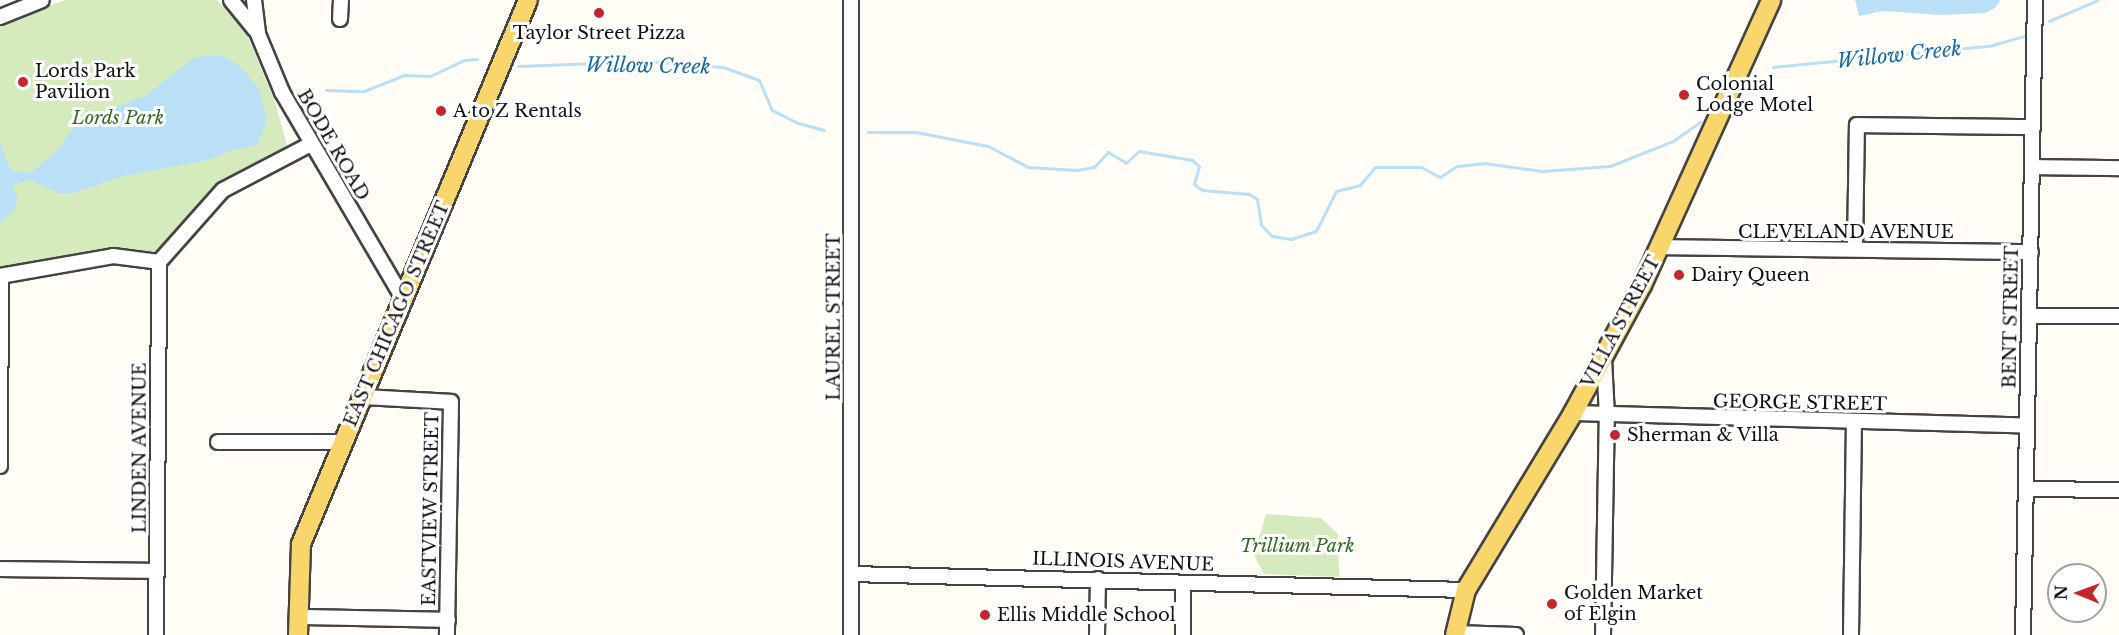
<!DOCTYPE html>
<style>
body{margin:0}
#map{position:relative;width:2119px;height:635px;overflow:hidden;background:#fffdf5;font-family:"Libre Baskerville",serif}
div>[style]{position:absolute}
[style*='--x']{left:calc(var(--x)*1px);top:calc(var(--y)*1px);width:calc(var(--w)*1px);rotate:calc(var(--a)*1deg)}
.green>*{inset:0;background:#d5ebbd}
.water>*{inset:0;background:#b9e0f7}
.stream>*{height:3px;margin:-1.5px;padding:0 1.5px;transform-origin:1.5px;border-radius:1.5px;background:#b9e0f7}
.roads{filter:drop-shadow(2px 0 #444) drop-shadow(-2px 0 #444) drop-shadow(0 2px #444) drop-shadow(0 -2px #444)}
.minor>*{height:14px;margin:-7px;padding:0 7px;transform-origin:7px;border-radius:7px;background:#fff}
.major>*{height:18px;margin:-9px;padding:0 9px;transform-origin:9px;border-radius:9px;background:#f9d66b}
.dots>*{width:16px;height:16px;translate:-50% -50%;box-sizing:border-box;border:3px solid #fff;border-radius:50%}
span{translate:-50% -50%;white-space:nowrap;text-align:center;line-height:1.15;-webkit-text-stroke:6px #fff;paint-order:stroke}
.poi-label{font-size:18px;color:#111}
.left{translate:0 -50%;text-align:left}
.park-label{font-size:18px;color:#2f6b1f;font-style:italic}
.street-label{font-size:18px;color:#111}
.water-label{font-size:20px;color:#1768a6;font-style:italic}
.north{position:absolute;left:2047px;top:563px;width:60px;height:60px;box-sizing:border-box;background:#fff;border:2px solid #a0a0a0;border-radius:50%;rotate:271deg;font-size:16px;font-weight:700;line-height:24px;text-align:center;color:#111}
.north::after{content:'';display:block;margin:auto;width:21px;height:27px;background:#c4262e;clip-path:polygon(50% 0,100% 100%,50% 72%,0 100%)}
</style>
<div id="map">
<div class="green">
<div style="clip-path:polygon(65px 0,217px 0,245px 29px,275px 102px,287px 145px,278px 154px,216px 187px,155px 253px,116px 250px,9px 269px,0 267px,0 24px)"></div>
<div style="clip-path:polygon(1266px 514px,1321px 518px,1338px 534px,1339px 577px,1264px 574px,1254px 555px)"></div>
</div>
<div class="water">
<div style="clip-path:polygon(1855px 0,2000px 0,1995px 8px,1985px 13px,1941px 15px,1883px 11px,1859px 16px)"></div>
<div style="clip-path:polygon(205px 55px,223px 56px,239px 65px,259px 89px,267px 120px,257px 145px,232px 150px,208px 160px,123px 176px,74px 193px,58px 193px,31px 180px,20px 182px,12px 187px,18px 197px,14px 210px,0 223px,0 143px,11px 171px,30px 173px,57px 151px,77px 122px,147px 95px,192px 59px)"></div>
</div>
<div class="stream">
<div style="--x:2049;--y:21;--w:53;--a:-23.2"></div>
<div style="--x:518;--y:66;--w:129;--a:-2.2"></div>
<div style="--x:647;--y:61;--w:76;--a:4.5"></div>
<div style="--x:723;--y:67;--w:38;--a:20"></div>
<div style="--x:759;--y:80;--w:33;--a:67"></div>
<div style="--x:772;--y:110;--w:29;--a:27"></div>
<div style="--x:798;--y:123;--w:27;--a:15"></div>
<div style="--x:1773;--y:67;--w:217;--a:-5.6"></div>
<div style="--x:1989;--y:46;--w:36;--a:-16"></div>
<div style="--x:326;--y:90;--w:38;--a:2"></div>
<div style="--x:364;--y:91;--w:43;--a:-21.8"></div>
<div style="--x:404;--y:75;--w:26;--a:2"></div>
<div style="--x:430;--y:76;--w:38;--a:-25"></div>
<div style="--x:465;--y:60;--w:12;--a:-5"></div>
<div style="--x:868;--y:132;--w:48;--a:0"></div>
<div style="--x:916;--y:132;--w:73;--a:11"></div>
<div style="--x:988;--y:146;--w:45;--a:27.7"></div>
<div style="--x:1028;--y:167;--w:49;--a:3.5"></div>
<div style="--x:1077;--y:170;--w:17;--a:-10"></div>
<div style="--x:1094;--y:167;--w:21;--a:-47"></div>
<div style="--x:1108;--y:152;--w:21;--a:31"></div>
<div style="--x:1126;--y:163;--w:18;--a:-43"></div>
<div style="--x:1139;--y:151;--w:54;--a:9.6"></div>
<div style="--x:1192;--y:160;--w:9;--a:41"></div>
<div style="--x:1199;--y:166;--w:19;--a:106"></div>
<div style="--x:1194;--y:184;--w:10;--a:37"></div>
<div style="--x:1202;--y:190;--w:47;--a:4.9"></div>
<div style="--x:1249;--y:194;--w:9;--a:32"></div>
<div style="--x:1257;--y:199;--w:26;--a:81"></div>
<div style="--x:1261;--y:225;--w:16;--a:45"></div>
<div style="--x:1272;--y:236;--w:19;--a:9"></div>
<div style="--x:1291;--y:239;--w:26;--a:-18"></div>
<div style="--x:1316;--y:231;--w:45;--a:-63.4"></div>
<div style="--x:1336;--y:191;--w:25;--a:-14"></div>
<div style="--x:1360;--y:185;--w:23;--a:-50"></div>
<div style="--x:1375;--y:167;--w:46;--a:0"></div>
<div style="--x:1421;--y:167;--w:21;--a:28"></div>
<div style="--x:1440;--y:177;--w:20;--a:-33"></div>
<div style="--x:1457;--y:166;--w:27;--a:-6"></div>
<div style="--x:1484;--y:163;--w:59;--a:7.9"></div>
<div style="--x:1542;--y:171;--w:68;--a:-4.2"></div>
<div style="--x:1610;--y:166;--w:68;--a:-21.6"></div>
<div style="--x:1673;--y:141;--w:33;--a:-35"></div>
</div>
<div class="roads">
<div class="minor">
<div style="--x:231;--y:0;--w:38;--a:51"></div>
<div style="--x:254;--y:0;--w:34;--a:83"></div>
<div style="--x:258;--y:34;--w:63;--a:67.5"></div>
<div style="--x:282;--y:92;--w:239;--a:59.6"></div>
<div style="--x:851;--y:0;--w:635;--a:90"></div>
<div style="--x:0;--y:17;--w:45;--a:-22"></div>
<div style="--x:340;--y:19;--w:19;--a:-87"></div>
<div style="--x:2033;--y:167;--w:86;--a:0.7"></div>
<div style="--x:1661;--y:247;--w:370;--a:0.8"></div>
<div style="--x:1855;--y:249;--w:124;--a:-89.1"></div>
<div style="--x:1857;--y:125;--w:176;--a:0.7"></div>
<div style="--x:0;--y:276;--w:115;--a:-10"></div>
<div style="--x:113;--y:256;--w:46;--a:7.4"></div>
<div style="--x:159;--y:262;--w:96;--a:-48.4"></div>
<div style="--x:223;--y:190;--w:99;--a:-27.6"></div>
<div style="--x:2029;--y:316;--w:90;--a:0"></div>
<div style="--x:362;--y:397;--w:89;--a:3.2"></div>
<div style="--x:451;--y:402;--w:233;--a:91"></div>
<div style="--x:1573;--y:413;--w:454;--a:1.6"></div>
<div style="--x:218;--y:442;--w:125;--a:0"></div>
<div style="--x:0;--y:466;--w:189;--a:-89.7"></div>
<div style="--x:2026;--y:489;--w:93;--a:0.6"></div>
<div style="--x:0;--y:569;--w:157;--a:0.7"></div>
<div style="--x:851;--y:574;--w:615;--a:1.49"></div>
<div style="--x:298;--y:617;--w:150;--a:1.1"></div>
<div style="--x:1455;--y:633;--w:61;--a:1.9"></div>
<div style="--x:156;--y:635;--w:373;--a:-89.5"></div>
<div style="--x:1097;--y:635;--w:56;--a:-89"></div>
<div style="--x:1183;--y:635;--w:52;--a:-90"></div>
<div style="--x:1603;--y:635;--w:219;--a:-89"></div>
<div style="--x:1607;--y:416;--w:58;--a:-93"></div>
<div style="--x:1851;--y:635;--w:213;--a:-89.2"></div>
<div style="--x:2023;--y:635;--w:635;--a:-88.92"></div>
</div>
<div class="major">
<div style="--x:298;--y:635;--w:91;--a:-88.1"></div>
<div style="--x:301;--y:544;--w:589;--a:-67.35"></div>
<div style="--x:1455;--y:635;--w:46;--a:-76.3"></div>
<div style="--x:1466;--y:590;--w:207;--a:-58.8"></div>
<div style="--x:1573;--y:413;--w:145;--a:-61.7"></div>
<div style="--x:1642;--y:285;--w:313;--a:-65.6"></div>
</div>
</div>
<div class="dots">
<div style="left:599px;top:13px;background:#c4262e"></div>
<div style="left:23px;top:82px;background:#c4262e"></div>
<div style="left:1684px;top:95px;background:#c4262e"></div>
<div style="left:441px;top:111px;background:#c4262e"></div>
<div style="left:1679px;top:275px;background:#c4262e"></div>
<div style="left:1615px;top:435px;background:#c4262e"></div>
<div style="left:1552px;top:604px;background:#c4262e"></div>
<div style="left:985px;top:615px;background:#c4262e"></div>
</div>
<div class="poi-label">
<span style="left:599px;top:33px">Taylor Street Pizza</span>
<span class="left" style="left:35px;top:82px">Lords Park<br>Pavilion</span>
<span class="left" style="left:1696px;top:95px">Colonial<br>Lodge Motel</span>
<span class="left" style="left:453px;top:111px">A to Z Rentals</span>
<span class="left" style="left:1691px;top:275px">Dairy Queen</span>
<span class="left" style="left:1627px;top:435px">Sherman &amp; Villa</span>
<span class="left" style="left:1564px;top:604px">Golden Market<br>of Elgin</span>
<span class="left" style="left:997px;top:615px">Ellis Middle School</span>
</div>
<div class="park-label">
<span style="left:118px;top:118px">Lords Park</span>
<span style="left:1297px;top:546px">Trillium Park</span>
</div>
<div class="street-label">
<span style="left:333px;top:145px;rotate:60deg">BODE ROAD</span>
<span style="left:1846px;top:232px">CLEVELAND AVENUE</span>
<span style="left:397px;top:314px;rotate:-67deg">EAST CHICAGO STREET</span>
<span style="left:834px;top:317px;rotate:-90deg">LAUREL STREET</span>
<span style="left:2011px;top:317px;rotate:-89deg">BENT STREET</span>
<span style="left:1621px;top:322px;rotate:-62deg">VILLA STREET</span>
<span style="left:1800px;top:403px;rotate:1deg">GEORGE STREET</span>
<span style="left:140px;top:448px;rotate:-90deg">LINDEN AVENUE</span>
<span style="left:431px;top:509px;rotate:-89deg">EASTVIEW STREET</span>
<span style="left:1123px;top:562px;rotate:2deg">ILLINOIS AVENUE</span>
</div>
<div class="water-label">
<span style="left:1899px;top:55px;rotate:-6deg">Willow Creek</span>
<span style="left:648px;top:66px;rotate:1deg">Willow Creek</span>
</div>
<div class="north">N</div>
</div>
